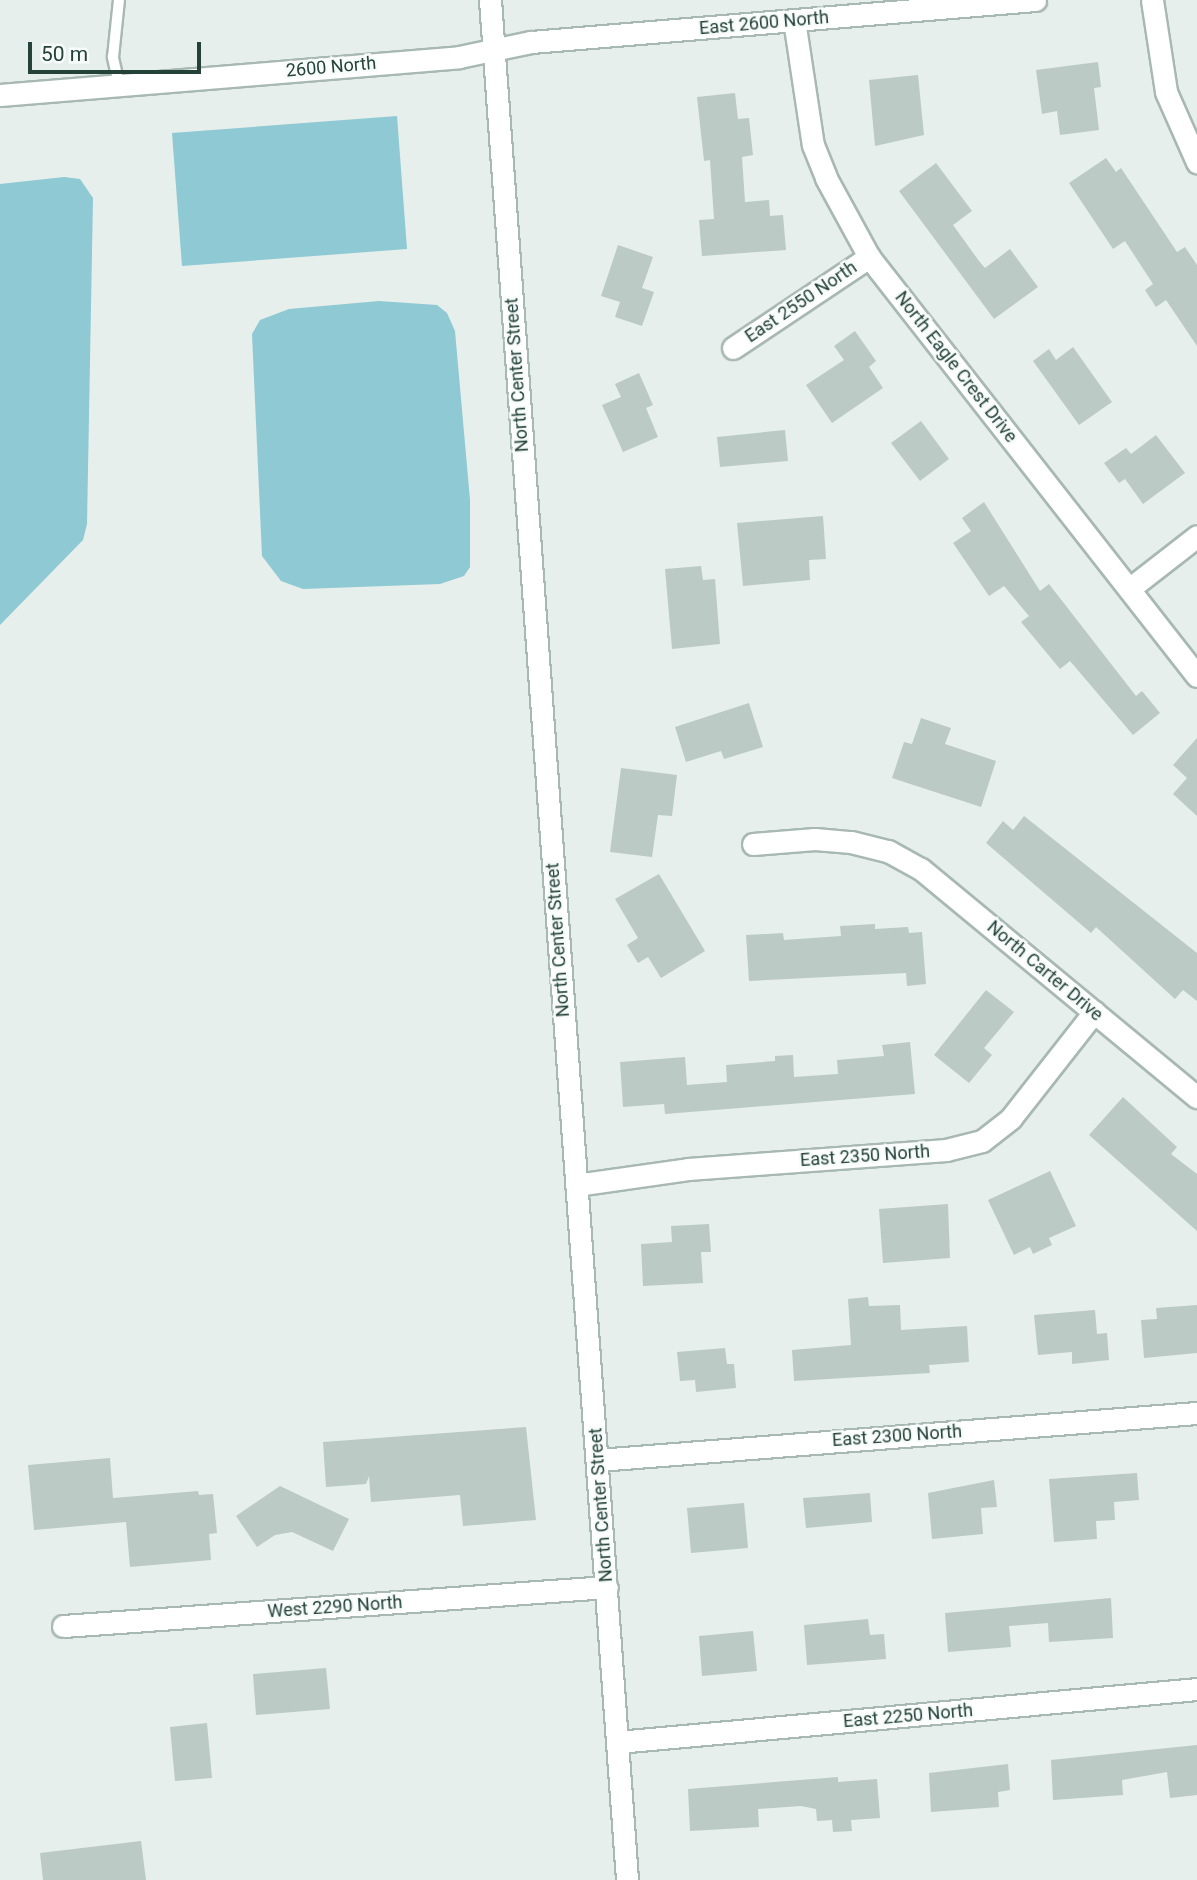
<!DOCTYPE html>
<style>
body{margin:0}
#map{position:relative;width:1197px;height:1880px;overflow:hidden;background:#e6efeb;font-family:Roboto,sans-serif}
div>[style]{position:absolute}
[style*='--x']{left:calc(var(--x)*1px);top:calc(var(--y)*1px);width:calc(var(--w)*1px);rotate:calc(var(--a)*1deg)}
.water>*{inset:0;background:#8ec9d4}
.building>*{inset:0;background:#bbcac4}
.roads{filter:drop-shadow(2px 0 #a8b8b2) drop-shadow(-2px 0 #a8b8b2) drop-shadow(0 2px #a8b8b2) drop-shadow(0 -2px #a8b8b2)}
.lane>*{height:10px;margin:-5px;padding:0 5px;transform-origin:5px;border-radius:5px;background:#fff}
.street>*{height:21px;margin:-10.5px;padding:0 10.5px;transform-origin:10.5px;border-radius:10.5px;background:#fff}
.secondary>*{height:21px;margin:-10.5px;padding:0 10.5px;transform-origin:10.5px;border-radius:10.5px;background:#fff}
span{translate:-50% -50%;white-space:nowrap;text-align:center;line-height:1.15;-webkit-text-stroke:5px #f7fbf9;paint-order:stroke}
.street-label{font-size:18px;color:#24423a}
.scale{position:absolute;left:28px;top:42px;width:173px;height:32px;box-sizing:border-box;border:4px solid #24423a;border-top:0;padding-left:9px;font-size:21px;line-height:24px;white-space:nowrap;color:#24423a;-webkit-text-stroke:5px #f7fbf9;paint-order:stroke}
</style>
<div id="map">
<div class="water">
<div style="clip-path:polygon(397px 116px,407px 249px,182px 266px,172px 133px)"></div>
<div style="clip-path:polygon(64px 177px,80px 179px,93px 198px,87px 524px,83px 540px,0 625px,0 184px)"></div>
<div style="clip-path:polygon(379px 301px,437px 305px,447px 313px,455px 331px,470px 500px,470px 567px,464px 576px,440px 584px,303px 589px,281px 581px,262px 556px,252px 334px,260px 320px,289px 309px)"></div>
</div>
<div class="building">
<div style="clip-path:polygon(1098px 62px,1101px 87px,1094px 88px,1099px 130px,1060px 135px,1057px 111px,1042px 114px,1036px 70px)"></div>
<div style="clip-path:polygon(918px 75px,924px 135px,875px 146px,869px 80px)"></div>
<div style="clip-path:polygon(735px 93px,738px 119px,749px 118px,753px 155px,742px 157px,745px 202px,769px 200px,770px 216px,783px 215px,786px 250px,702px 256px,699px 220px,714px 219px,710px 160px,704px 161px,697px 97px)"></div>
<div style="clip-path:polygon(1106px 158px,1116px 172px,1121px 168px,1177px 252px,1185px 247px,1197px 265px,1197px 346px,1166px 300px,1156px 307px,1145px 290px,1153px 284px,1125px 241px,1113px 249px,1069px 183px)"></div>
<div style="clip-path:polygon(936px 163px,972px 211px,953px 225px,979px 261px,985px 268px,1010px 249px,1038px 287px,994px 319px,899px 191px)"></div>
<div style="clip-path:polygon(618px 245px,653px 257px,642px 288px,654px 292px,642px 326px,615px 317px,620px 302px,601px 296px)"></div>
<div style="clip-path:polygon(855px 331px,876px 361px,869px 367px,883px 388px,832px 423px,806px 385px,844px 360px,834px 346px)"></div>
<div style="clip-path:polygon(1073px 347px,1112px 402px,1079px 425px,1033px 361px,1049px 349px,1056px 360px)"></div>
<div style="clip-path:polygon(639px 373px,653px 405px,646px 408px,658px 437px,623px 452px,602px 405px,621px 397px,615px 384px)"></div>
<div style="clip-path:polygon(921px 421px,949px 459px,920px 481px,891px 443px)"></div>
<div style="clip-path:polygon(785px 430px,788px 461px,720px 467px,717px 437px)"></div>
<div style="clip-path:polygon(1156px 435px,1185px 473px,1143px 504px,1125px 479px,1119px 483px,1104px 463px,1126px 448px,1131px 454px)"></div>
<div style="clip-path:polygon(984px 502px,1040px 591px,1049px 584px,1136px 696px,1142px 691px,1160px 713px,1133px 735px,1070px 661px,1060px 669px,1021px 622px,1029px 616px,1004px 586px,989px 596px,953px 543px,971px 531px,962px 518px)"></div>
<div style="clip-path:polygon(823px 516px,826px 559px,809px 560px,810px 580px,743px 586px,737px 523px)"></div>
<div style="clip-path:polygon(701px 566px,703px 580px,715px 579px,720px 644px,672px 649px,665px 569px)"></div>
<div style="clip-path:polygon(749px 703px,763px 747px,724px 759px,721px 751px,686px 762px,675px 727px)"></div>
<div style="clip-path:polygon(921px 718px,951px 728px,945px 744px,996px 761px,981px 807px,892px 778px,904px 742px,912px 744px)"></div>
<div style="clip-path:polygon(1197px 738px,1197px 816px,1173px 794px,1187px 778px,1173px 765px)"></div>
<div style="clip-path:polygon(621px 768px,677px 775px,672px 816px,658px 815px,652px 857px,610px 852px)"></div>
<div style="clip-path:polygon(1024px 816px,1197px 953px,1197px 1001px,1183px 990px,1175px 999px,1096px 927px,1091px 933px,986px 843px,1003px 821px,1013px 830px)"></div>
<div style="clip-path:polygon(659px 874px,705px 951px,661px 978px,648px 957px,638px 963px,627px 945px,638px 938px,615px 899px)"></div>
<div style="clip-path:polygon(875px 924px,875px 929px,908px 927px,909px 933px,922px 932px,926px 984px,907px 986px,906px 973px,749px 981px,746px 935px,783px 933px,784px 940px,841px 936px,840px 926px)"></div>
<div style="clip-path:polygon(986px 990px,1014px 1012px,984px 1048px,992px 1055px,969px 1083px,934px 1055px)"></div>
<div style="clip-path:polygon(910px 1042px,915px 1094px,665px 1114px,664px 1104px,623px 1107px,620px 1062px,685px 1057px,687px 1085px,727px 1082px,726px 1065px,775px 1061px,775px 1056px,793px 1055px,794px 1077px,838px 1074px,837px 1060px,884px 1056px,882px 1045px)"></div>
<div style="clip-path:polygon(1123px 1097px,1177px 1147px,1171px 1154px,1197px 1174px,1197px 1231px,1089px 1135px)"></div>
<div style="clip-path:polygon(1050px 1171px,1076px 1226px,1049px 1238px,1052px 1245px,1033px 1254px,1030px 1247px,1014px 1255px,988px 1200px)"></div>
<div style="clip-path:polygon(948px 1204px,950px 1258px,883px 1263px,879px 1209px)"></div>
<div style="clip-path:polygon(709px 1224px,711px 1252px,701px 1252px,703px 1283px,643px 1286px,641px 1244px,672px 1242px,671px 1226px)"></div>
<div style="clip-path:polygon(868px 1297px,869px 1306px,900px 1305px,901px 1330px,967px 1326px,969px 1362px,929px 1365px,930px 1373px,794px 1381px,792px 1350px,851px 1345px,848px 1299px)"></div>
<div style="clip-path:polygon(1197px 1305px,1197px 1353px,1144px 1358px,1141px 1320px,1157px 1319px,1156px 1308px)"></div>
<div style="clip-path:polygon(1095px 1310px,1097px 1334px,1107px 1333px,1109px 1360px,1072px 1364px,1072px 1352px,1038px 1355px,1034px 1315px)"></div>
<div style="clip-path:polygon(725px 1348px,727px 1364px,734px 1364px,736px 1388px,696px 1392px,695px 1380px,680px 1381px,677px 1352px)"></div>
<div style="clip-path:polygon(526px 1427px,536px 1520px,463px 1526px,460px 1495px,371px 1502px,369px 1476px,366px 1484px,326px 1487px,323px 1442px)"></div>
<div style="clip-path:polygon(110px 1458px,113px 1498px,198px 1491px,199px 1495px,213px 1494px,217px 1533px,209px 1534px,211px 1560px,130px 1567px,126px 1522px,34px 1530px,28px 1465px)"></div>
<div style="clip-path:polygon(1137px 1473px,1139px 1500px,1114px 1502px,1115px 1520px,1096px 1521px,1097px 1539px,1054px 1542px,1049px 1479px)"></div>
<div style="clip-path:polygon(994px 1480px,997px 1507px,981px 1508px,983px 1534px,932px 1539px,928px 1493px)"></div>
<div style="clip-path:polygon(280px 1486px,349px 1519px,333px 1551px,292px 1532px,275px 1535px,257px 1547px,236px 1516px)"></div>
<div style="clip-path:polygon(870px 1493px,872px 1522px,806px 1528px,803px 1498px)"></div>
<div style="clip-path:polygon(744px 1503px,748px 1548px,691px 1553px,687px 1508px)"></div>
<div style="clip-path:polygon(1111px 1598px,1113px 1638px,1049px 1642px,1048px 1623px,1009px 1626px,1011px 1647px,948px 1652px,945px 1613px)"></div>
<div style="clip-path:polygon(868px 1619px,870px 1635px,884px 1634px,886px 1659px,807px 1665px,804px 1625px)"></div>
<div style="clip-path:polygon(753px 1631px,757px 1671px,702px 1676px,699px 1636px)"></div>
<div style="clip-path:polygon(326px 1668px,330px 1709px,256px 1715px,253px 1674px)"></div>
<div style="clip-path:polygon(207px 1723px,212px 1778px,175px 1781px,170px 1727px)"></div>
<div style="clip-path:polygon(1197px 1745px,1197px 1795px,1170px 1798px,1167px 1772px,1122px 1780px,1123px 1795px,1053px 1800px,1051px 1760px)"></div>
<div style="clip-path:polygon(1008px 1764px,1010px 1790px,998px 1792px,999px 1807px,931px 1812px,929px 1773px)"></div>
<div style="clip-path:polygon(838px 1777px,838px 1782px,877px 1779px,880px 1818px,851px 1820px,852px 1831px,833px 1832px,832px 1820px,817px 1821px,816px 1809px,801px 1806px,758px 1809px,759px 1827px,690px 1831px,688px 1789px)"></div>
<div style="clip-path:polygon(141px 1841px,146px 1880px,43px 1880px,40px 1853px)"></div>
</div>
<div class="roads">
<div class="lane">
<div style="--x:119;--y:84;--w:28;--a:-103"></div>
<div style="--x:113;--y:57;--w:57;--a:-84"></div>
</div>
<div class="street">
<div style="--x:1152;--y:0;--w:93;--a:81.3"></div>
<div style="--x:1166;--y:92;--w:77;--a:66.1"></div>
<div style="--x:794;--y:20;--w:126;--a:81.4"></div>
<div style="--x:813;--y:145;--w:35;--a:68"></div>
<div style="--x:826;--y:178;--w:90;--a:61.4"></div>
<div style="--x:869;--y:257;--w:532;--a:51.95"></div>
<div style="--x:733;--y:348;--w:164;--a:-33.8"></div>
<div style="--x:1129;--y:589;--w:86;--a:-37.9"></div>
<div style="--x:753;--y:844;--w:62;--a:-4.6"></div>
<div style="--x:815;--y:839;--w:36;--a:5"></div>
<div style="--x:851;--y:842;--w:38;--a:14"></div>
<div style="--x:888;--y:851;--w:38;--a:29"></div>
<div style="--x:921;--y:869;--w:358;--a:39.6"></div>
<div style="--x:576;--y:1185;--w:113;--a:-8.1"></div>
<div style="--x:688;--y:1169;--w:259;--a:-4.2"></div>
<div style="--x:946;--y:1150;--w:37;--a:-14"></div>
<div style="--x:982;--y:1141;--w:37;--a:-38"></div>
<div style="--x:1011;--y:1118;--w:135;--a:-51.9"></div>
<div style="--x:598;--y:1460;--w:601;--a:-4.49"></div>
<div style="--x:63;--y:1626;--w:545;--a:-4.1"></div>
<div style="--x:618;--y:1742;--w:581;--a:-5.23"></div>
</div>
<div class="secondary">
<div style="--x:490;--y:0;--w:1885;--a:85.83"></div>
<div style="--x:0;--y:95;--w:461;--a:-4.7"></div>
<div style="--x:459;--y:57;--w:74;--a:-11.8"></div>
<div style="--x:531;--y:42;--w:506;--a:-4.76"></div>
</div>
</div>
<div class="street-label">
<span style="left:764px;top:23px;rotate:-5deg">East 2600 North</span>
<span style="left:331px;top:67px;rotate:-5deg">2600 North</span>
<span style="left:801px;top:302px;rotate:-34deg">East 2550 North</span>
<span style="left:956px;top:367px;rotate:52deg">North Eagle Crest Drive</span>
<span style="left:517px;top:375px;rotate:-94deg">North Center Street</span>
<span style="left:558px;top:940px;rotate:-94deg">North Center Street</span>
<span style="left:1045px;top:971px;rotate:40deg">North Carter Drive</span>
<span style="left:865px;top:1156px;rotate:-4deg">East 2350 North</span>
<span style="left:897px;top:1436px;rotate:-4deg">East 2300 North</span>
<span style="left:601px;top:1505px;rotate:-94deg">North Center Street</span>
<span style="left:335px;top:1607px;rotate:-4deg">West 2290 North</span>
<span style="left:908px;top:1716px;rotate:-5deg">East 2250 North</span>
</div>
<div class="scale">50 m</div>
</div>
